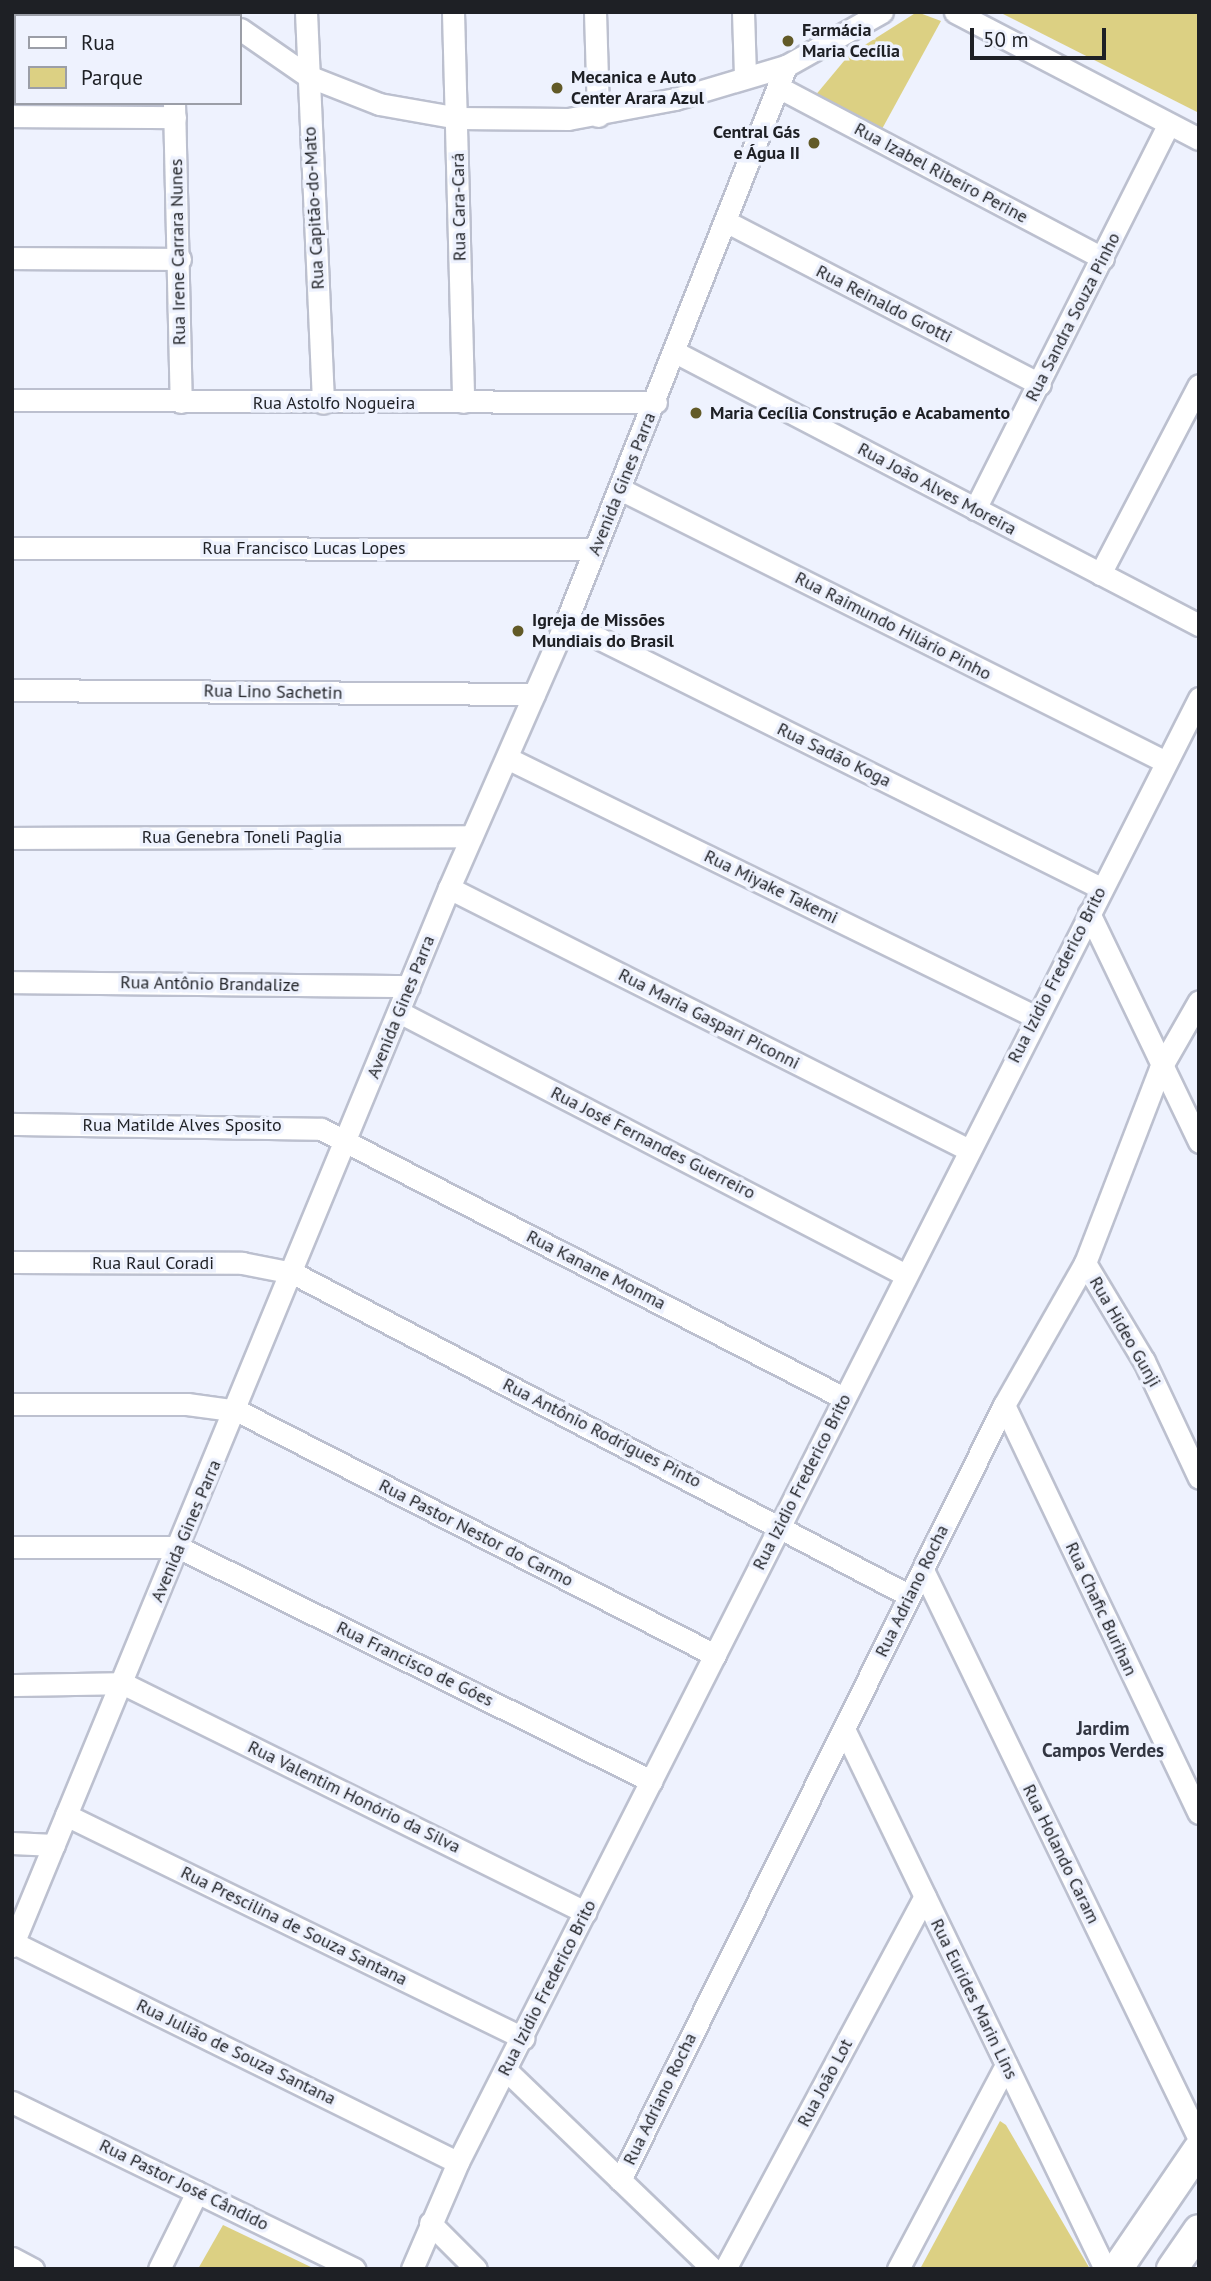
<!DOCTYPE html>
<meta charset="utf-8">
<style>
body{margin:0}
#map{position:relative;width:1211px;height:2281px;overflow:hidden;background:#eef2fe;font-family:"PT Sans",sans-serif}
div>[style]{position:absolute}
[style*='--x']{left:calc(var(--x)*1px);top:calc(var(--y)*1px);width:calc(var(--w)*1px);rotate:calc(var(--a)*1deg)}
.green>*{inset:0;background:#dcd083}
.roads{filter:drop-shadow(2px 0 #bcc0cf) drop-shadow(-2px 0 #bcc0cf) drop-shadow(0 2px #bcc0cf) drop-shadow(0 -2px #bcc0cf)}
.street>*{height:21px;margin:-10.5px;padding:0 10.5px;transform-origin:10.5px;border-radius:10.5px;background:#fff}
.secondary>*{height:30px;margin:-15px;padding:0 15px;transform-origin:15px;border-radius:15px;background:#fff}
.dots>*{width:19px;height:19px;translate:-50% -50%;box-sizing:border-box;border:4px solid #eef2fe;border-radius:50%}
span{translate:-50% -50%;white-space:nowrap;text-align:center;line-height:1.15;-webkit-text-stroke:7px #eef2fe;paint-order:stroke}
.poi-label{font-size:18px;color:#1e2025;font-weight:700}
.left{translate:0 -50%;text-align:left}
.right{translate:-100% -50%;text-align:right}
.street-label{font-size:18px;color:#1e2025}
.neighbourhood-label{font-size:19px;color:#323642;font-weight:700}
.frame{position:absolute;inset:0;border:14px solid #1e2025;pointer-events:none}
.legend{position:absolute;left:14px;top:14px;width:228px;height:91px;box-sizing:border-box;background:#eef2fe;border:2px solid #9b9ea7;margin:0;padding:9px 12px;list-style:none;font-size:21px;color:#1e2025}
.legend li{display:flex;align-items:center;gap:14px;height:35px}
.legend b{width:35px;border:2px solid #9b9ea7}
.scale{position:absolute;left:970px;top:28px;width:136px;height:32px;box-sizing:border-box;border:4px solid #1e2025;border-top:0;padding-left:9px;font-size:21px;line-height:24px;white-space:nowrap;color:#1e2025;-webkit-text-stroke:5px #eef2fe;paint-order:stroke}
</style>
<div id="map">
<div class="green">
<div style="clip-path:polygon(917px 12px,941px 21px,882px 129px,814px 97px,849px 55px)"></div>
<div style="clip-path:polygon(999px 12px,1199px 12px,1199px 113px)"></div>
<div style="clip-path:polygon(1000px 2121px,1006px 2125px,1090px 2269px,920px 2269px)"></div>
<div style="clip-path:polygon(223px 2225px,315px 2269px,198px 2269px)"></div>
</div>
<div class="roads">
<div class="street">
<div style="--x:171;--y:12;--w:4;--a:90"></div>
<div style="--x:219;--y:12;--w:6;--a:39"></div>
<div style="--x:306;--y:12;--w:391;--a:87.5"></div>
<div style="--x:453;--y:12;--w:390;--a:88.5"></div>
<div style="--x:595;--y:12;--w:104;--a:88.3"></div>
<div style="--x:743;--y:12;--w:65;--a:88.2"></div>
<div style="--x:955;--y:12;--w:275;--a:27.5"></div>
<div style="--x:240;--y:29;--w:83;--a:34.7"></div>
<div style="--x:308;--y:76;--w:76;--a:21.5"></div>
<div style="--x:379;--y:104;--w:80;--a:10"></div>
<div style="--x:458;--y:118;--w:110;--a:0.5"></div>
<div style="--x:568;--y:119;--w:109;--a:-10.6"></div>
<div style="--x:675;--y:99;--w:116;--a:-16.6"></div>
<div style="--x:786;--y:66;--w:110;--a:-29.4"></div>
<div style="--x:780;--y:88;--w:365;--a:27.8"></div>
<div style="--x:174;--y:103;--w:299;--a:88.7"></div>
<div style="--x:12;--y:116;--w:163;--a:0.4"></div>
<div style="--x:729;--y:223;--w:350;--a:27.4"></div>
<div style="--x:12;--y:258;--w:168;--a:0.3"></div>
<div style="--x:675;--y:352;--w:591;--a:27.52"></div>
<div style="--x:12;--y:400;--w:644;--a:0.18"></div>
<div style="--x:620;--y:489;--w:610;--a:26.57"></div>
<div style="--x:975;--y:509;--w:431;--a:-63.3"></div>
<div style="--x:12;--y:548;--w:583;--a:0.1"></div>
<div style="--x:1100;--y:574;--w:213;--a:-62.4"></div>
<div style="--x:566;--y:622;--w:597;--a:26.44"></div>
<div style="--x:12;--y:690;--w:522;--a:0.44"></div>
<div style="--x:507;--y:758;--w:589;--a:26.09"></div>
<div style="--x:12;--y:838;--w:459;--a:-0.2"></div>
<div style="--x:449;--y:888;--w:582;--a:26.74"></div>
<div style="--x:1089;--y:913;--w:254;--a:64.3"></div>
<div style="--x:12;--y:982;--w:397;--a:0.6"></div>
<div style="--x:399;--y:1012;--w:571;--a:27.42"></div>
<div style="--x:12;--y:1124;--w:309;--a:0.9"></div>
<div style="--x:321;--y:1129;--w:588;--a:27.22"></div>
<div style="--x:12;--y:1262;--w:230;--a:0.2"></div>
<div style="--x:242;--y:1263;--w:52;--a:11.1"></div>
<div style="--x:293;--y:1273;--w:696;--a:27.63"></div>
<div style="--x:1085;--y:1263;--w:114;--a:59"></div>
<div style="--x:1144;--y:1361;--w:129;--a:64.8"></div>
<div style="--x:12;--y:1404;--w:175;--a:0"></div>
<div style="--x:187;--y:1404;--w:51;--a:7.8"></div>
<div style="--x:238;--y:1411;--w:536;--a:27.09"></div>
<div style="--x:1004;--y:1405;--w:452;--a:64.5"></div>
<div style="--x:12;--y:1547;--w:166;--a:0"></div>
<div style="--x:178;--y:1547;--w:528;--a:26.32"></div>
<div style="--x:923;--y:1570;--w:632;--a:64.12"></div>
<div style="--x:12;--y:1685;--w:110;--a:-1"></div>
<div style="--x:122;--y:1683;--w:517;--a:26.32"></div>
<div style="--x:844;--y:1729;--w:600;--a:64.2"></div>
<div style="--x:66;--y:1815;--w:509;--a:26.01"></div>
<div style="--x:12;--y:1843;--w:42;--a:2.7"></div>
<div style="--x:14;--y:1943;--w:495;--a:26.3"></div>
<div style="--x:12;--y:1946;--w:1145;--a:-67.56"></div>
<div style="--x:449;--y:888;--w:291;--a:-66.3"></div>
<div style="--x:566;--y:622;--w:598;--a:-68.41"></div>
<div style="--x:506;--y:2070;--w:287;--a:43.9"></div>
<div style="--x:12;--y:2102;--w:381;--a:26"></div>
<div style="--x:620;--y:2180;--w:865;--a:-63.64"></div>
<div style="--x:1004;--y:1405;--w:163;--a:-60.3"></div>
<div style="--x:1085;--y:1263;--w:208;--a:-68.9"></div>
<div style="--x:1160;--y:1069;--w:78;--a:-60.2"></div>
<div style="--x:430;--y:2223;--w:65;--a:45"></div>
<div style="--x:12;--y:2258;--w:24;--a:28"></div>
<div style="--x:159;--y:2269;--w:86;--a:-63.7"></div>
<div style="--x:412;--y:2269;--w:116;--a:-66.7"></div>
<div style="--x:458;--y:2162;--w:1641;--a:-63.15"></div>
<div style="--x:725;--y:2269;--w:423;--a:-61.8"></div>
<div style="--x:898;--y:2269;--w:231;--a:-62.1"></div>
</div>
<div class="secondary">
<div style="--x:1117;--y:2269;--w:145;--a:-55.7"></div>
<div style="--x:1172;--y:2269;--w:47;--a:-55.3"></div>
</div>
</div>
<div class="dots">
<div style="left:788px;top:41px;background:#625a27"></div>
<div style="left:557px;top:88px;background:#625a27"></div>
<div style="left:814px;top:143px;background:#625a27"></div>
<div style="left:696px;top:413px;background:#625a27"></div>
<div style="left:518px;top:631px;background:#625a27"></div>
</div>
<div class="poi-label">
<span class="left" style="left:802px;top:41px">Farmácia<br>Maria Cecília</span>
<span class="left" style="left:571px;top:88px">Mecanica e Auto<br>Center Arara Azul</span>
<span class="right" style="left:800px;top:143px">Central Gás<br>e Água II</span>
<span class="left" style="left:710px;top:413px">Maria Cecília Construção e Acabamento</span>
<span class="left" style="left:532px;top:631px">Igreja de Missões<br>Mundiais do Brasil</span>
</div>
<div class="street-label">
<span style="left:941px;top:173px;rotate:28deg">Rua Izabel Ribeiro Perine</span>
<span style="left:459px;top:207px;rotate:-91deg">Rua Cara-Cará</span>
<span style="left:314px;top:208px;rotate:-93deg">Rua Capitão-do-Mato</span>
<span style="left:178px;top:252px;rotate:-91deg">Rua Irene Carrara Nunes</span>
<span style="left:884px;top:304px;rotate:27deg">Rua Reinaldo Grotti</span>
<span style="left:1073px;top:317px;rotate:-63deg">Rua Sandra Souza Pinho</span>
<span style="left:334px;top:403px">Rua Astolfo Nogueira</span>
<span style="left:622px;top:484px;rotate:-68deg">Avenida Gines Parra</span>
<span style="left:937px;top:489px;rotate:28deg">Rua João Alves Moreira</span>
<span style="left:304px;top:548px">Rua Francisco Lucas Lopes</span>
<span style="left:893px;top:626px;rotate:27deg">Rua Raimundo Hilário Pinho</span>
<span style="left:273px;top:692px;rotate:1deg">Rua Lino Sachetin</span>
<span style="left:834px;top:755px;rotate:26deg">Rua Sadão Koga</span>
<span style="left:242px;top:837px">Rua Genebra Toneli Paglia</span>
<span style="left:771px;top:887px;rotate:26deg">Rua Miyake Takemi</span>
<span style="left:1057px;top:975px;rotate:-63deg">Rua Izidio Frederico Brito</span>
<span style="left:210px;top:984px;rotate:1deg">Rua Antônio Brandalize</span>
<span style="left:401px;top:1007px;rotate:-68deg">Avenida Gines Parra</span>
<span style="left:709px;top:1019px;rotate:27deg">Rua Maria Gaspari Piconni</span>
<span style="left:182px;top:1125px">Rua Matilde Alves Sposito</span>
<span style="left:653px;top:1143px;rotate:27deg">Rua José Fernandes Guerreiro</span>
<span style="left:153px;top:1263px">Rua Raul Coradi</span>
<span style="left:596px;top:1270px;rotate:27deg">Rua Kanane Monma</span>
<span style="left:1125px;top:1332px;rotate:60deg">Rua Hideo Gunji</span>
<span style="left:602px;top:1433px;rotate:27deg">Rua Antônio Rodrigues Pinto</span>
<span style="left:802px;top:1482px;rotate:-63deg">Rua Izidio Frederico Brito</span>
<span style="left:186px;top:1531px;rotate:-67deg">Avenida Gines Parra</span>
<span style="left:476px;top:1533px;rotate:27deg">Rua Pastor Nestor do Carmo</span>
<span style="left:912px;top:1591px;rotate:-64deg">Rua Adriano Rocha</span>
<span style="left:1101px;top:1609px;rotate:65deg">Rua Chafic Burihan</span>
<span style="left:415px;top:1664px;rotate:26deg">Rua Francisco de Góes</span>
<span style="left:354px;top:1797px;rotate:26deg">Rua Valentim Honório da Silva</span>
<span style="left:1061px;top:1854px;rotate:64deg">Rua Holando Caram</span>
<span style="left:294px;top:1926px;rotate:26deg">Rua Prescilina de Souza Santana</span>
<span style="left:547px;top:1988px;rotate:-63deg">Rua Izidio Frederico Brito</span>
<span style="left:974px;top:1999px;rotate:64deg">Rua Eurides Marin Lins</span>
<span style="left:236px;top:2052px;rotate:26deg">Rua Julião de Souza Santana</span>
<span style="left:825px;top:2083px;rotate:-62deg">Rua João Lot</span>
<span style="left:660px;top:2099px;rotate:-64deg">Rua Adriano Rocha</span>
<span style="left:184px;top:2185px;rotate:26deg">Rua Pastor José Cândido</span>
</div>
<div class="neighbourhood-label">
<span style="left:1103px;top:1740px">Jardim<br>Campos Verdes</span>
</div>
<div class="frame"></div>
<ul class="legend">
<li><b style="height:9px;background:#fff"></b>Rua</li>
<li><b style="height:19px;background:#dcd083"></b>Parque</li>
</ul>
<div class="scale">50 m</div>
</div>
